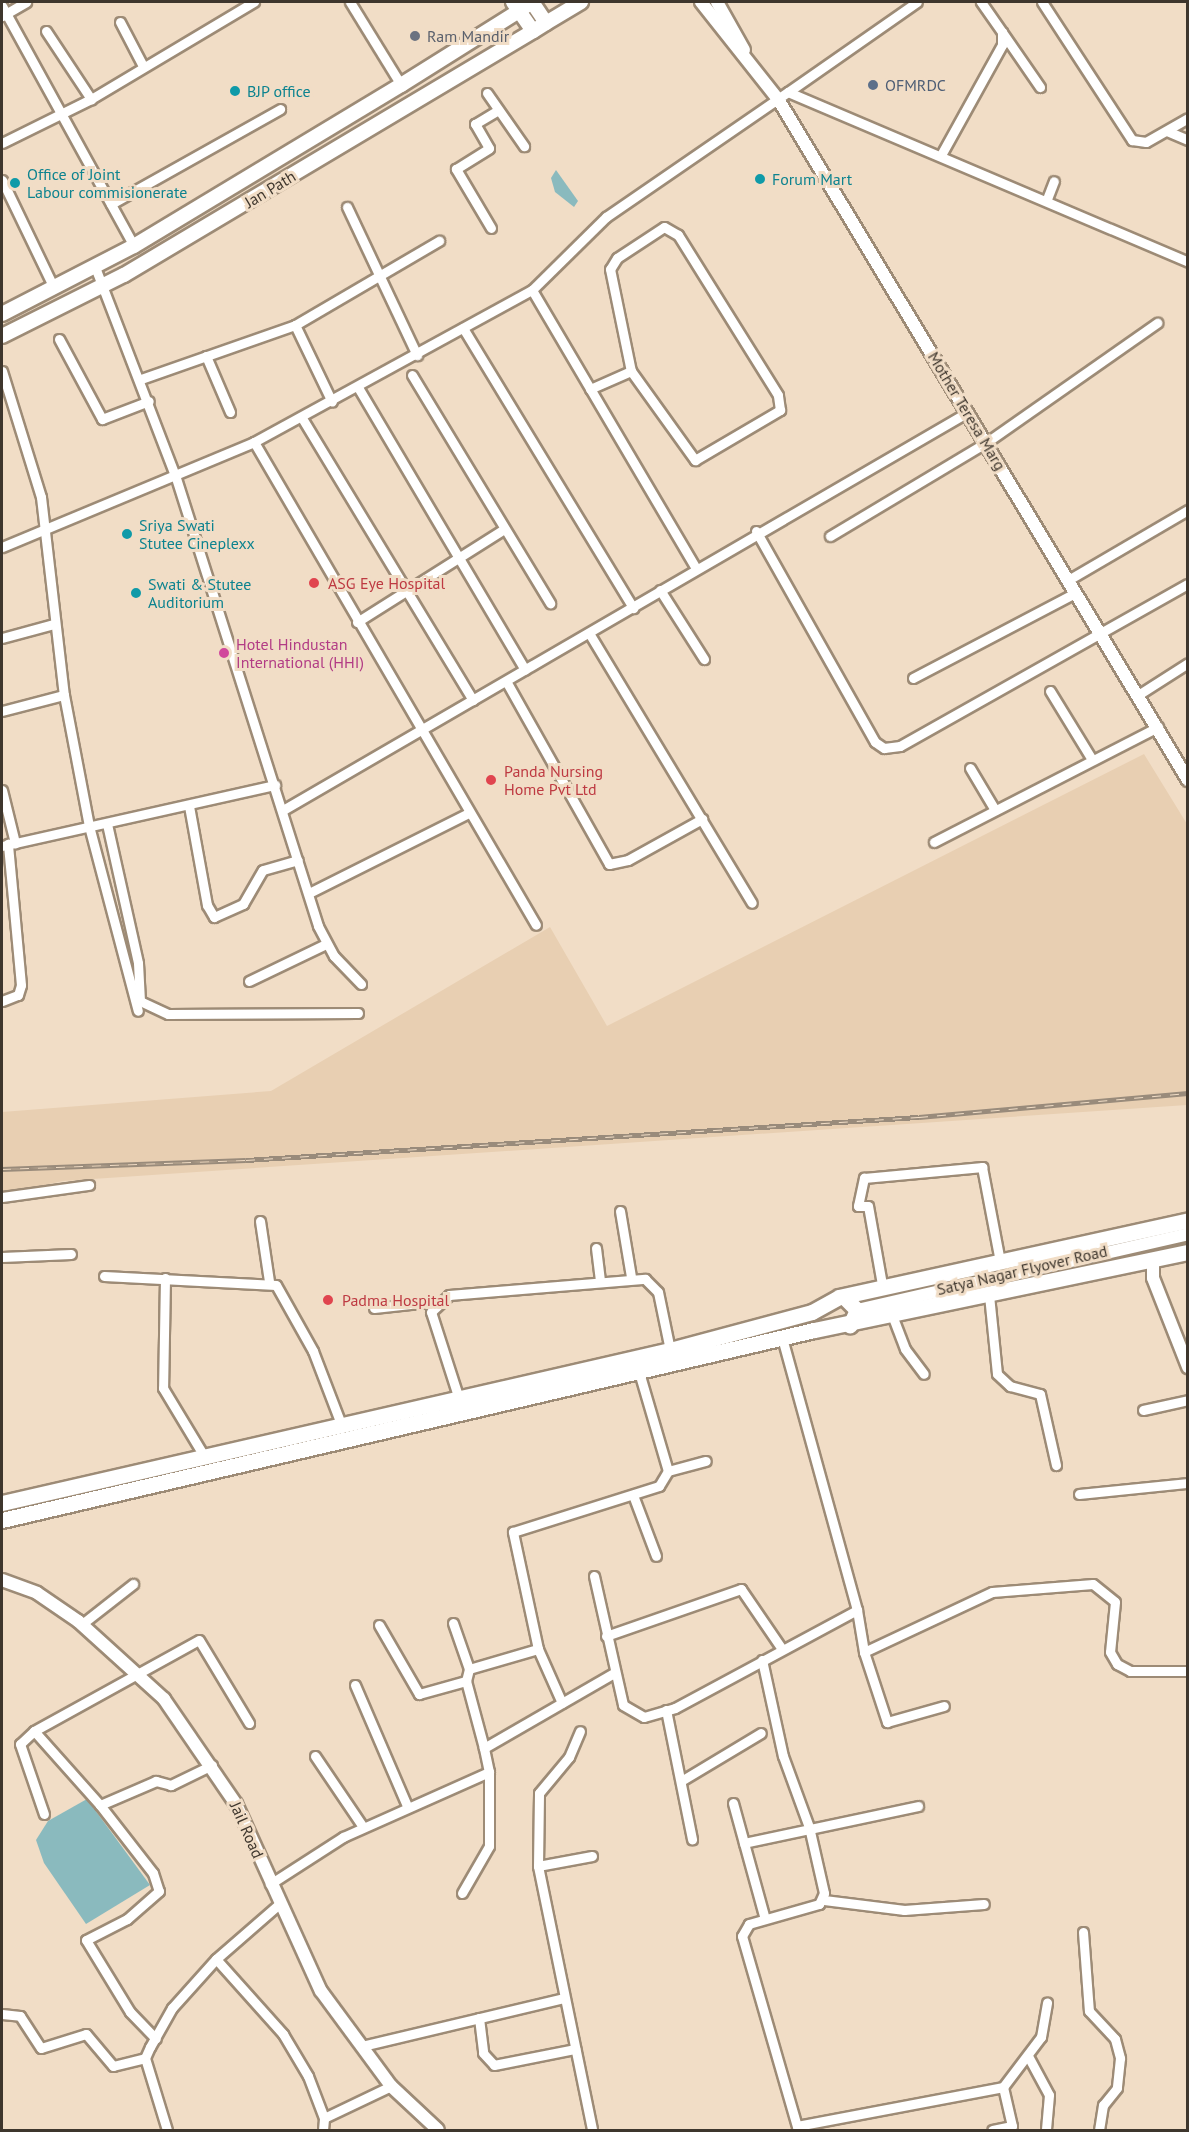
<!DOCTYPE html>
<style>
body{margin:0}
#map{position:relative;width:1189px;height:2132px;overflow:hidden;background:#f1ddc6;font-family:"PT Sans",sans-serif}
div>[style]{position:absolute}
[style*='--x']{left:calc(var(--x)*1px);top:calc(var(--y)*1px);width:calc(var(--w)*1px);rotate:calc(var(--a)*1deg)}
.built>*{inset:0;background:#e8cfb2}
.water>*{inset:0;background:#8ababe}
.roads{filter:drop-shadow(2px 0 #9d8b76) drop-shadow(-2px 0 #9d8b76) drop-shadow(0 2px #9d8b76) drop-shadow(0 -2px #9d8b76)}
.minor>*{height:9px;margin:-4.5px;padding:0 4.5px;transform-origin:4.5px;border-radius:4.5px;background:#fff}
.tertiary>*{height:12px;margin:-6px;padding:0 6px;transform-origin:6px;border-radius:6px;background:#fff}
.secondary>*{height:14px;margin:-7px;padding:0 7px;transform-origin:7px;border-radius:7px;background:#fff}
.primary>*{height:15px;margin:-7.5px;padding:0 7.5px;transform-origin:7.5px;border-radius:7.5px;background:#fff}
.rail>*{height:5px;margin-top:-2.5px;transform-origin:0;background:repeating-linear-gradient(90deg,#f1ddc6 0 9px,#998b7b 0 18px);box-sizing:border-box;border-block:2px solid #998b7b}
.dots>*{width:16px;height:16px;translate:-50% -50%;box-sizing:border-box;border:3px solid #f1ddc6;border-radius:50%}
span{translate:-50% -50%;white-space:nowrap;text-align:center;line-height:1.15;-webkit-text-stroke:6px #f1ddc6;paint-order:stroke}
.worship-label{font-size:16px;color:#5b616d}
.left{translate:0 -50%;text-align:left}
.service-label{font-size:16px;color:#4e5e75}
.culture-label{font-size:16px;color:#0d838f}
.street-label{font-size:16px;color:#3e362d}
.health-label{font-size:16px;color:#be3a42}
.hotel-label{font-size:16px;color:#b23c85}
.frame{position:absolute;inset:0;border:3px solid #3e362d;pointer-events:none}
</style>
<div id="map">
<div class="built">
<div style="clip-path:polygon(1144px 754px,1187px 824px,1187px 1105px,63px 1181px,2px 1194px,2px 1112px,271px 1091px,550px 927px,607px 1026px)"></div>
</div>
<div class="water">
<div style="clip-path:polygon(556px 170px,578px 201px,574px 207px,555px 192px,551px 178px)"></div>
<div style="clip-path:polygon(87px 1799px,150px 1885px,86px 1924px,44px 1863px,36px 1840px,48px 1821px)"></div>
</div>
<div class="roads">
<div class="minor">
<div style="--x:350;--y:2;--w:97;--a:58.4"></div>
<div style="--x:1042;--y:2;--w:165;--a:56.9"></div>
<div style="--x:1132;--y:140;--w:14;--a:8"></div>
<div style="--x:1146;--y:142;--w:48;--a:-29.7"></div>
<div style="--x:2;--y:6;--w:274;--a:61.2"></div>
<div style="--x:2;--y:16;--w:28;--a:-30"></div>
<div style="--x:120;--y:22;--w:50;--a:62.4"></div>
<div style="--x:46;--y:31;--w:82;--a:56.5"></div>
<div style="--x:1002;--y:32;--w:67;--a:55.4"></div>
<div style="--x:788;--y:92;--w:157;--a:-34.9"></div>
<div style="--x:487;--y:93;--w:65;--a:55.1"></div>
<div style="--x:1167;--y:131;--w:23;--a:23"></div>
<div style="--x:2;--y:143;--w:99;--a:-26.3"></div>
<div style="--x:91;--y:99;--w:190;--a:-30.8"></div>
<div style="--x:941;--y:155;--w:126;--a:-61"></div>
<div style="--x:1002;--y:45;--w:13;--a:-90"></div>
<div style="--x:1002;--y:32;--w:37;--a:-125"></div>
<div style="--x:2;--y:180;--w:120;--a:64.3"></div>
<div style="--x:1047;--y:199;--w:19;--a:-69"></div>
<div style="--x:111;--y:204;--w:194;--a:-29.3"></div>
<div style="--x:347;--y:207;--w:164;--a:64.7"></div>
<div style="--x:491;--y:228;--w:69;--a:-120.7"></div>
<div style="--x:456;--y:169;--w:39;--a:-32"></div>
<div style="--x:489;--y:148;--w:28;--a:-120"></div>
<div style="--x:475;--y:124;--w:27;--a:-31"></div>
<div style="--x:95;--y:267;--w:226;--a:69"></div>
<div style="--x:176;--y:478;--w:470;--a:72.4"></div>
<div style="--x:318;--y:926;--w:34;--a:62"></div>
<div style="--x:334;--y:956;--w:39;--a:46"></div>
<div style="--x:532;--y:290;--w:321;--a:59.5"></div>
<div style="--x:295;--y:325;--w:85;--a:64.3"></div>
<div style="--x:463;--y:328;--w:328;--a:58.7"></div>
<div style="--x:59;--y:339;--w:91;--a:61.7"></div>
<div style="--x:102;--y:419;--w:50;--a:-21"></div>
<div style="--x:206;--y:356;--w:61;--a:66.8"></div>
<div style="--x:2;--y:371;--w:132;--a:72.8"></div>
<div style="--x:41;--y:497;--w:199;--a:83.4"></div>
<div style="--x:64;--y:695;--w:133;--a:79.2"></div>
<div style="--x:89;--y:826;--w:191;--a:75.2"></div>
<div style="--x:412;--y:375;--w:267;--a:58.8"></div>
<div style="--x:141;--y:379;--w:163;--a:-19.3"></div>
<div style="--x:295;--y:325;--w:167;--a:-30.3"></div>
<div style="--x:359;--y:389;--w:326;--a:59.4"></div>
<div style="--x:590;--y:389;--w:45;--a:-23.7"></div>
<div style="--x:631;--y:371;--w:110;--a:54.3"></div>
<div style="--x:695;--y:460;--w:99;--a:-30.5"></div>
<div style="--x:780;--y:410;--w:15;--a:-98"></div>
<div style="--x:778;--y:395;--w:189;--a:-122"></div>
<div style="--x:678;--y:235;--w:16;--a:-150"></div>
<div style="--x:664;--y:227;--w:56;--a:146.6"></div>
<div style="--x:617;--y:258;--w:13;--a:122"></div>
<div style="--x:610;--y:269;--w:104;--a:78.4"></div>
<div style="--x:302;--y:418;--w:330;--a:58.8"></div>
<div style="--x:254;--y:442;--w:559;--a:59.72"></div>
<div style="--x:756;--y:531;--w:242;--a:60.6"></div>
<div style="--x:875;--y:742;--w:11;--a:34"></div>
<div style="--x:884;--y:748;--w:16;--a:-7"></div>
<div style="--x:900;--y:746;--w:330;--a:-29.4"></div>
<div style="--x:830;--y:536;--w:183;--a:-30.9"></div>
<div style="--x:987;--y:442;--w:208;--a:-35"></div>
<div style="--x:2;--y:547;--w:273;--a:-22.6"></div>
<div style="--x:254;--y:442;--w:317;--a:-28.7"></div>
<div style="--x:532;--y:290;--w:104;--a:-44.6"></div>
<div style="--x:606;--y:217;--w:221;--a:-34.5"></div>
<div style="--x:788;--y:92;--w:435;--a:23"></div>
<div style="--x:1068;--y:580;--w:139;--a:-30.3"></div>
<div style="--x:660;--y:590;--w:82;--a:57.5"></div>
<div style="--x:357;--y:622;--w:174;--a:-32.3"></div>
<div style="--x:589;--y:633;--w:315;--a:58.9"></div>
<div style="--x:2;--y:638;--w:54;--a:-15.1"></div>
<div style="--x:913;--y:678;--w:183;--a:-27.7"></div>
<div style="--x:506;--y:681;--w:210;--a:60.6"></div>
<div style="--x:609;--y:864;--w:19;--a:-12"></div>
<div style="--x:628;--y:860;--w:85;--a:-29"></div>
<div style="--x:1050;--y:691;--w:79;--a:58.5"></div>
<div style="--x:1138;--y:695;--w:59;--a:-32.6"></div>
<div style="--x:2;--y:711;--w:64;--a:-14.5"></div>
<div style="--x:970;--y:768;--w:49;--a:59.2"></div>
<div style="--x:2;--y:790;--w:55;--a:76.2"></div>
<div style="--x:189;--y:806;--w:101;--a:79.7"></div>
<div style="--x:207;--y:905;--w:14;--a:60"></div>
<div style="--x:214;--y:917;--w:32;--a:-24"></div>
<div style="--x:243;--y:904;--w:39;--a:-60"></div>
<div style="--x:263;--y:870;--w:36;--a:-16"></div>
<div style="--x:283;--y:810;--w:792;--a:-30.16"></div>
<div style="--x:107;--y:824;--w:142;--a:77.4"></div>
<div style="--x:138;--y:963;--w:38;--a:87"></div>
<div style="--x:140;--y:1001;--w:31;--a:25"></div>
<div style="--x:168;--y:1014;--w:190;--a:-0.3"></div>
<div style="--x:934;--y:842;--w:252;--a:-27.2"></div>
<div style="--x:2;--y:846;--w:280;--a:-12.6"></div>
<div style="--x:309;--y:893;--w:179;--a:-26.6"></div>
<div style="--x:249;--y:981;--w:85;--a:-25.7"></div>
<div style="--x:2;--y:1001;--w:17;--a:-21"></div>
<div style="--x:18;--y:995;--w:10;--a:-73"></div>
<div style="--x:21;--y:985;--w:142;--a:-95.3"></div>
<div style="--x:2;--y:1197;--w:88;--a:-7.9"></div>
<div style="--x:620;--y:1211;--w:67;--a:80.5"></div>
<div style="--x:260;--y:1221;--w:61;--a:81.5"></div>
<div style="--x:596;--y:1248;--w:31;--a:83"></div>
<div style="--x:2;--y:1257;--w:69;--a:-2.5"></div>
<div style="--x:104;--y:1276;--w:172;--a:3"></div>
<div style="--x:276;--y:1285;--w:76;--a:60.7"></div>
<div style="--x:313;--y:1351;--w:78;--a:69"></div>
<div style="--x:165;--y:1278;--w:110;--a:91"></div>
<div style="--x:163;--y:1388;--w:79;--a:58.9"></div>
<div style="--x:883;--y:1290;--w:85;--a:-100.1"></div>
<div style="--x:868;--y:1206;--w:10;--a:180"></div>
<div style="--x:858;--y:1206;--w:29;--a:-78"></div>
<div style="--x:864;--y:1178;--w:119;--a:-5.3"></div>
<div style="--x:982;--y:1167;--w:96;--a:79.2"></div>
<div style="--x:989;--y:1295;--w:79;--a:84.2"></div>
<div style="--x:997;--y:1374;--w:18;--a:43"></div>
<div style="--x:1010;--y:1386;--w:31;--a:15"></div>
<div style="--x:1040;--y:1394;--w:73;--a:77.3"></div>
<div style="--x:374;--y:1308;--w:64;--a:-6.2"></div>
<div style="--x:892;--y:1315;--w:36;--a:69"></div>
<div style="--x:905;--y:1349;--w:31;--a:53"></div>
<div style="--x:639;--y:1372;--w:103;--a:73.7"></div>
<div style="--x:668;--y:1471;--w:39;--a:-15"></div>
<div style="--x:459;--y:1399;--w:91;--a:-107.8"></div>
<div style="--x:431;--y:1312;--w:25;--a:-43"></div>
<div style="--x:449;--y:1295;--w:197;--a:-4.7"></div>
<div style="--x:645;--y:1279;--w:18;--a:45"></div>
<div style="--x:658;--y:1292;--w:59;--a:78.3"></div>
<div style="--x:1143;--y:1410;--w:46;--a:-12.5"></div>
<div style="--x:1079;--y:1494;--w:110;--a:-5.8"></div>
<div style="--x:633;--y:1495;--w:65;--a:69.3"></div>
<div style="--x:594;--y:1576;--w:132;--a:77.3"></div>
<div style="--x:623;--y:1705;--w:24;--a:30"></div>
<div style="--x:644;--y:1717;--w:32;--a:-16"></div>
<div style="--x:675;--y:1708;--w:207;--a:-28.3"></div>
<div style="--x:857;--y:1610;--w:282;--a:-105.4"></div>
<div style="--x:857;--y:1610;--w:43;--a:80.5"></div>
<div style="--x:864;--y:1652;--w:141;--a:-25.1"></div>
<div style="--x:992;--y:1592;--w:101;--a:-4.5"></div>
<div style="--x:1093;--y:1584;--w:28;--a:39"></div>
<div style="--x:1115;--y:1602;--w:50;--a:95.7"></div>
<div style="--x:1110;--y:1652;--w:14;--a:60"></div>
<div style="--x:1117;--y:1664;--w:15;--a:28"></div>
<div style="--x:1130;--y:1671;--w:58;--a:0"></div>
<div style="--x:453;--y:1623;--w:49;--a:70.8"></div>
<div style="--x:82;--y:1624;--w:65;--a:-38.1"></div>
<div style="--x:379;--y:1625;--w:80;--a:59.9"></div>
<div style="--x:419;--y:1694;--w:49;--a:-15.5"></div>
<div style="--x:606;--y:1636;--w:143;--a:-19.2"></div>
<div style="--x:741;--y:1589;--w:73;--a:55.7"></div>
<div style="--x:864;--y:1652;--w:74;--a:71.8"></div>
<div style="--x:887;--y:1722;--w:59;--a:-15.7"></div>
<div style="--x:762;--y:1660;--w:98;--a:77.7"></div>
<div style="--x:783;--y:1756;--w:76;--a:69.9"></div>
<div style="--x:809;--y:1827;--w:68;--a:77.2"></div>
<div style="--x:824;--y:1893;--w:12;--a:114"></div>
<div style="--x:819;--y:1904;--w:73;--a:164.1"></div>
<div style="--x:749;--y:1924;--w:14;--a:120"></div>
<div style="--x:742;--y:1936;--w:202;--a:73.9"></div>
<div style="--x:355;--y:1685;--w:132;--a:66.7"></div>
<div style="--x:562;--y:1703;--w:59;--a:-114"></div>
<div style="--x:538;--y:1649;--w:120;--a:-102.1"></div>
<div style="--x:513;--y:1532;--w:153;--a:-17.5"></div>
<div style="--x:659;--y:1486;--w:17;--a:-59"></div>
<div style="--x:666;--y:1710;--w:132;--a:78.6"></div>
<div style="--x:34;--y:1731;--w:19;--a:137"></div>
<div style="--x:20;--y:1744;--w:74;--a:71.1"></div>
<div style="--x:484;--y:1748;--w:69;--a:-105"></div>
<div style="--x:466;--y:1681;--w:12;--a:-76"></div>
<div style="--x:469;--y:1669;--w:72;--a:-16.2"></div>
<div style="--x:315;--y:1756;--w:86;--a:55.9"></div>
<div style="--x:212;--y:1765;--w:46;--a:154"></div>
<div style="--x:171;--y:1785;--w:16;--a:-165"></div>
<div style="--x:156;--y:1781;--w:61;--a:156.8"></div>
<div style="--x:100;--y:1805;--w:99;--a:-131.7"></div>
<div style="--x:34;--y:1731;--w:188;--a:-28.9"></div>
<div style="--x:199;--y:1640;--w:97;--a:58.9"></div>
<div style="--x:681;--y:1781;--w:93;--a:-31"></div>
<div style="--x:733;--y:1803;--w:120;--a:74.6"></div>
<div style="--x:100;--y:1805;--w:86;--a:52.1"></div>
<div style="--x:153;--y:1873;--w:19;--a:72"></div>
<div style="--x:159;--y:1891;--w:43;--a:138.8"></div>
<div style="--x:127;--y:1919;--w:46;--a:152.9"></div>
<div style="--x:86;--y:1940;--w:84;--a:58.6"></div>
<div style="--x:130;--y:2012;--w:37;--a:46"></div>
<div style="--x:744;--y:1843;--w:178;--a:-12"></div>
<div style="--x:592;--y:1856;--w:55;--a:169.5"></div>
<div style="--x:538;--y:1866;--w:269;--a:78.4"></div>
<div style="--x:538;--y:1866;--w:73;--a:-89.2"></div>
<div style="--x:539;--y:1793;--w:47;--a:-50.2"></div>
<div style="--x:569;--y:1757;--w:28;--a:-67"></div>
<div style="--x:270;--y:1884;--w:87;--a:-32.8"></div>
<div style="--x:343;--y:1837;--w:160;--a:-24"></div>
<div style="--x:489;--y:1772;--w:25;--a:-102"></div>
<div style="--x:484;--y:1748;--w:150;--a:-30"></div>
<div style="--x:462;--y:1893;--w:54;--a:-60.1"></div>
<div style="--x:489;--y:1846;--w:74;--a:-90"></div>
<div style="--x:824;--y:1900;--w:81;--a:7.1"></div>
<div style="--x:904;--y:1910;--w:80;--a:-4.3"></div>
<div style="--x:1083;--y:1932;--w:79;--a:85.7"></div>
<div style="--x:1089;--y:2011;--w:38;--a:47"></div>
<div style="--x:1115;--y:2039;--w:20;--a:75"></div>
<div style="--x:1120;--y:2058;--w:30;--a:96"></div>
<div style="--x:1117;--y:2088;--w:22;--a:129"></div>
<div style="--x:1103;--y:2105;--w:25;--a:99"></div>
<div style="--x:216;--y:1959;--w:101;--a:48.2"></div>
<div style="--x:283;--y:2034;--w:49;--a:59.2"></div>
<div style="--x:308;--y:2076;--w:45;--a:69.1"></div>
<div style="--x:324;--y:2118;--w:74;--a:-25.5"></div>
<div style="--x:2;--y:2014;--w:18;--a:6"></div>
<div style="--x:20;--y:2016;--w:38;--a:57"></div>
<div style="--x:41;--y:2048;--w:47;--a:-17.3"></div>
<div style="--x:86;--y:2034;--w:42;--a:49.8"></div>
<div style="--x:113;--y:2066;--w:33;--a:-14"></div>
<div style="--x:479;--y:2018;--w:35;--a:83"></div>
<div style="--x:483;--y:2053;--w:16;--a:47"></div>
<div style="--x:494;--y:2065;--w:83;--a:-11.2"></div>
<div style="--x:362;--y:2046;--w:207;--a:-13.4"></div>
<div style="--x:1028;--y:2056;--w:44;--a:61.7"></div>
<div style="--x:1049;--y:2095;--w:35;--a:95"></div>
<div style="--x:1003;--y:2087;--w:63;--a:-52.8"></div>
<div style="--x:1041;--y:2037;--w:35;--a:-80"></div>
<div style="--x:797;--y:2126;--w:210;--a:-10.7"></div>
<div style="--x:1003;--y:2087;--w:40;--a:77"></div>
<div style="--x:1012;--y:2126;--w:20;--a:169"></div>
<div style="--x:167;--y:2130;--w:75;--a:-107"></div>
<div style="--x:145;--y:2058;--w:12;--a:-66"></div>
<div style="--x:150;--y:2047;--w:45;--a:-60.6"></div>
<div style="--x:172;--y:2008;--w:66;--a:-48.1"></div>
<div style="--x:216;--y:1959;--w:84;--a:-41.1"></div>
<div style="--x:323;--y:2130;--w:12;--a:-85"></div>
</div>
<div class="tertiary">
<div style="--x:701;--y:2;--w:124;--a:51.6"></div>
<div style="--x:778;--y:99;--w:795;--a:58.95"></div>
<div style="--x:717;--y:2;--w:55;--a:60.6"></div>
<div style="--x:1153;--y:1260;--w:18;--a:90"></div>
<div style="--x:1153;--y:1278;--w:96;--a:68.5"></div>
<div style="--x:857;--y:1310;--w:340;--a:-12.9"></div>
<div style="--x:2;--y:1580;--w:37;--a:20"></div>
<div style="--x:37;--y:1593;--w:50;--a:34.3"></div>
<div style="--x:78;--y:1621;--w:116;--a:42.2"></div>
<div style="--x:164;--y:1699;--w:127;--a:55.6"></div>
<div style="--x:236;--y:1804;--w:205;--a:65.6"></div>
<div style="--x:321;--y:1991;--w:118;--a:53.6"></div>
<div style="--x:391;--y:2086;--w:64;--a:43.1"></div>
</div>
<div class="secondary">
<div style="--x:532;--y:2;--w:25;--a:56"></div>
<div style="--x:546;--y:23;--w:15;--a:148"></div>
<div style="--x:533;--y:31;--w:24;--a:-125"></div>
<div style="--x:519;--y:11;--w:16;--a:-35"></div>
<div style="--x:532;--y:2;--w:1;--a:0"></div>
<div style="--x:546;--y:23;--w:41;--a:-31"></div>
<div style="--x:2;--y:314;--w:148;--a:-27.3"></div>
<div style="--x:134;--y:246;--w:312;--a:-31.1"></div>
<div style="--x:401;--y:85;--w:139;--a:-32.1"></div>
<div style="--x:519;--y:11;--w:11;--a:-124"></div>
<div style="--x:2;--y:336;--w:136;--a:-26.6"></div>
<div style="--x:124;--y:275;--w:476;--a:-30.8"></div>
</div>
<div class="primary">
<div style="--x:844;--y:1297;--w:18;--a:45"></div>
<div style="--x:857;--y:1310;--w:17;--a:115"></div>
<div style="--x:2;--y:1503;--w:685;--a:-12.9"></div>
<div style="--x:670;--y:1350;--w:147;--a:-15"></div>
<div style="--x:812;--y:1312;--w:31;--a:-29"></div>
<div style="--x:839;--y:1297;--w:357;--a:-12.4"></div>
<div style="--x:2;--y:1520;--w:834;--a:-13.17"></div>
<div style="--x:814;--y:1330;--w:382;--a:-11.8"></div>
</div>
</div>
<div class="rail">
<div style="--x:2;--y:1169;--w:244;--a:-2.1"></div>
<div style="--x:246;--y:1160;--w:674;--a:-3.66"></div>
<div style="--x:919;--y:1117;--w:270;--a:-5.1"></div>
</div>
<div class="dots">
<div style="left:415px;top:36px;background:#6b7280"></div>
<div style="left:873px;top:85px;background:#5c6f8a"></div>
<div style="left:235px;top:91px;background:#0f9aa8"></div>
<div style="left:760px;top:179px;background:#0f9aa8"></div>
<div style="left:15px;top:183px;background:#0f9aa8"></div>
<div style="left:127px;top:534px;background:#0f9aa8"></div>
<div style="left:314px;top:583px;background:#e0444e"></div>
<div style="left:136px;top:593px;background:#0f9aa8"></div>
<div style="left:224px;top:653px;background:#d1479c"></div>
<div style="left:491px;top:780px;background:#e0444e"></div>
<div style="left:328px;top:1300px;background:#e0444e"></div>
</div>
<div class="worship-label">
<span class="left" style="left:427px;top:36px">Ram Mandir</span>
</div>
<div class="service-label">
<span class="left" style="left:885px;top:85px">OFMRDC</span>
</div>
<div class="culture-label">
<span class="left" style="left:247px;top:91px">BJP office</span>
<span class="left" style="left:27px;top:183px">Office of Joint<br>Labour commisionerate</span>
<span class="left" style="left:772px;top:179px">Forum Mart</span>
<span class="left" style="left:139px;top:534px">Sriya Swati<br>Stutee Cineplexx</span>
<span class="left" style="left:148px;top:593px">Swati &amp; Stutee<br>Auditorium</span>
</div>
<div class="street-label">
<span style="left:270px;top:189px;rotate:-31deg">Jan Path</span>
<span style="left:967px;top:411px;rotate:59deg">Mother Teresa Marg</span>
<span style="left:1022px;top:1270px;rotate:-13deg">Satya Nagar Flyover Road</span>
<span style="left:247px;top:1830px;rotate:66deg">Jail Road</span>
</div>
<div class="health-label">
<span class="left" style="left:328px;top:583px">ASG Eye Hospital</span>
<span class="left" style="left:504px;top:780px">Panda Nursing<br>Home Pvt Ltd</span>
<span class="left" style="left:342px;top:1300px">Padma Hospital</span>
</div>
<div class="hotel-label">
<span class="left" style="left:236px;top:653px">Hotel Hindustan<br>International (HHI)</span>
</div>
<div class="frame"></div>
</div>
